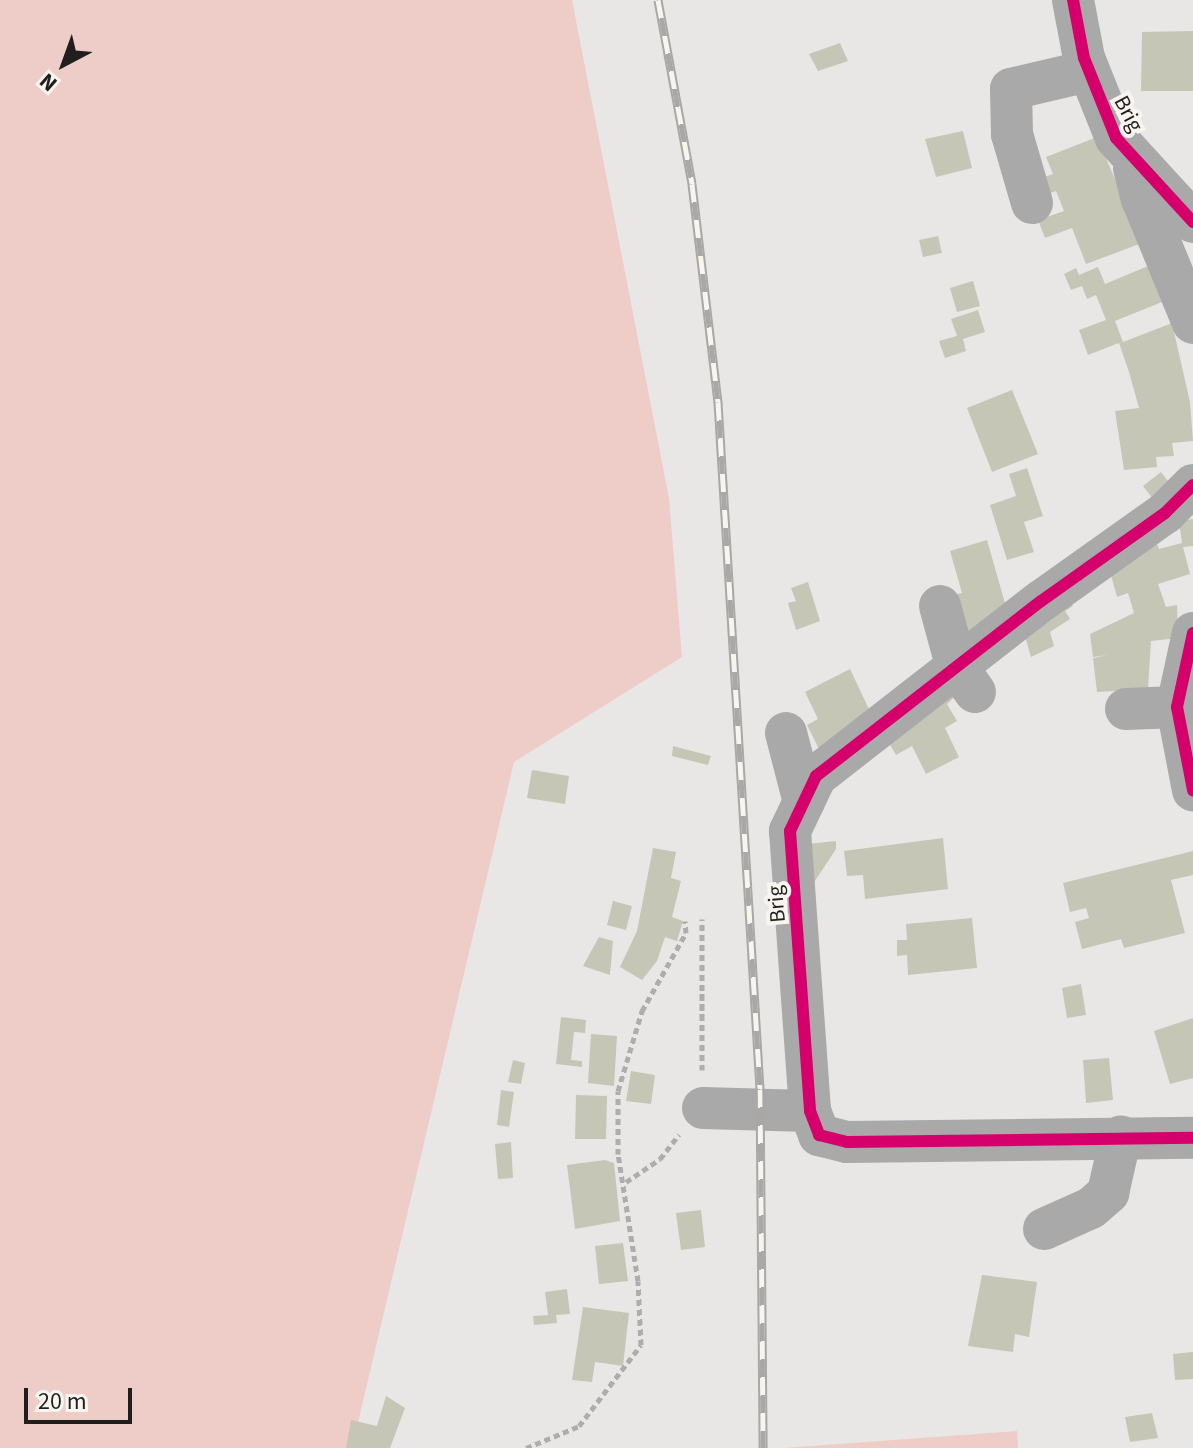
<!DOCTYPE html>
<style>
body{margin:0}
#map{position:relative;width:1193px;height:1448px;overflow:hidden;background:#e9e7e5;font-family:"Source Sans 3",sans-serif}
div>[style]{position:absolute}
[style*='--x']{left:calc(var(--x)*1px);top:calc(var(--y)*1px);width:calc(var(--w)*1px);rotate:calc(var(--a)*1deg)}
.green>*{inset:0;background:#eecdc8}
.building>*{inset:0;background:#c5c6b6}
.path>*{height:5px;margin-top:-2.5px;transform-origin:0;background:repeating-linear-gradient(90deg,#aeacac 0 6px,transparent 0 10px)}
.minor>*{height:42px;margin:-21px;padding:0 21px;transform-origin:21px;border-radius:21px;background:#aaa9a9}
.rail>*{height:9px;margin-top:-4.5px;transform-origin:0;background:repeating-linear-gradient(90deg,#f8f5f0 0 18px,#a9a8a7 0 36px);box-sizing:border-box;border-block:2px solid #a9a8a7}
.cycleway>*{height:12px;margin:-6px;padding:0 6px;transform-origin:6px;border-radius:6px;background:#d6006c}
span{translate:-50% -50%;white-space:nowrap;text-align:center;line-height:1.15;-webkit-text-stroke:8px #f8f5f0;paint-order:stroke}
.street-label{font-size:22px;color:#201f1d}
.north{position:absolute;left:24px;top:24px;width:80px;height:80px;-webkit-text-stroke:6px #f8f5f0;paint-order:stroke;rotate:221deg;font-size:22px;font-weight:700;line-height:32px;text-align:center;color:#201f1d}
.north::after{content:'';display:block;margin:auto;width:28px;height:36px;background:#201f1d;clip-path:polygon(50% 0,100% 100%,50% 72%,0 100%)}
.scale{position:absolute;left:24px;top:1388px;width:108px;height:36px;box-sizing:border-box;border:4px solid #201f1d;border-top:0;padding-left:10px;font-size:24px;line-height:28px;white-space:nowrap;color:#201f1d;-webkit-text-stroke:6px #f8f5f0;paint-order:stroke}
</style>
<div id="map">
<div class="green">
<div style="clip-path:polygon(0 0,572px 0,669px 498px,682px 657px,514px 762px,352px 1448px,0 1448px)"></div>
<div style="clip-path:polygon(1017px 1431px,1018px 1448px,783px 1448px)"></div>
</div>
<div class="building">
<div style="clip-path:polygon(1193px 31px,1193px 91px,1141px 91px,1142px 32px)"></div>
<div style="clip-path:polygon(840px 43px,848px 61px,818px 71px,809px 54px)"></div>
<div style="clip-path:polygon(963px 131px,972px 168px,936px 177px,925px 139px)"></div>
<div style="clip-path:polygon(1097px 137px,1142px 243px,1086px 264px,1072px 228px,1045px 238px,1038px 220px,1064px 211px,1056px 191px,1045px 195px,1039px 179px,1053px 174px,1046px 157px)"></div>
<div style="clip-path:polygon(938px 236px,942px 253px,923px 257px,919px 240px)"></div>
<div style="clip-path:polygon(1148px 266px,1162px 302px,1115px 321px,1123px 342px,1172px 323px,1190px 402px,1193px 441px,1172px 443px,1174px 456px,1156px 457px,1157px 467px,1124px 470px,1115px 411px,1139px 408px,1129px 372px,1119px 343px,1088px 355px,1079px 330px,1106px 320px,1096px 295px,1087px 299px,1082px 286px,1071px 290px,1064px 274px,1076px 268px,1079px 275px,1098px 267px,1105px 284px)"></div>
<div style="clip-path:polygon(973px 281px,980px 306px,957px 312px,950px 288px)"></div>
<div style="clip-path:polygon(978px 310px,985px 332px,963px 339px,966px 351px,945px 358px,939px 341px,957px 336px,951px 319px)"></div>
<div style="clip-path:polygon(1012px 390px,1038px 454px,992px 472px,967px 408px)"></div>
<div style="clip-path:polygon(1027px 468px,1043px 516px,1024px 522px,1034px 552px,1007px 560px,990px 505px,1016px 496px,1009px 474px)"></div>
<div style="clip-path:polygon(1161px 472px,1174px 489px,1156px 503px,1143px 486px)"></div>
<div style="clip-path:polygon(1193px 519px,1193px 546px,1183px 547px,1190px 574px,1158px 584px,1166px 607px,1177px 605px,1178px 638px,1151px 641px,1148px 689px,1097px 692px,1093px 658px,1108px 655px,1093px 657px,1090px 634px,1134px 613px,1128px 593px,1117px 597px,1107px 561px,1152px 531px,1159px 549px,1182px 543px,1179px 521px)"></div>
<div style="clip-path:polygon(987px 540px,1009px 617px,966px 640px,953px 595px,962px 593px,950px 551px)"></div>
<div style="clip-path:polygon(808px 582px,820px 621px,796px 630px,788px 603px,796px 601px,791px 588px)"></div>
<div style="clip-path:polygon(1065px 594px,1073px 606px,1065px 611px,1070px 619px,1050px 632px,1054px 646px,1031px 657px,1023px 629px)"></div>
<div style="clip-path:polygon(850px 669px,875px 722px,821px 753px,807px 725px,818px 719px,805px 692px)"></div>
<div style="clip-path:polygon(963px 689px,947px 704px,957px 721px,945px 728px,959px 757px,926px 774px,912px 746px,896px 755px,882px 731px)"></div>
<div style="clip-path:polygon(673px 746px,711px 756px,708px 765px,672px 756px)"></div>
<div style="clip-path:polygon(532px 770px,569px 776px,565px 804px,527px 798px)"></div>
<div style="clip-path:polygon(943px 838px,948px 889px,865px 899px,863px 875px,847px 876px,844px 851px)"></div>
<div style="clip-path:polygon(836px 841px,836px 849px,811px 887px,807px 844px)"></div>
<div style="clip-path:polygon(653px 848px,676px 852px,671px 878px,681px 881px,672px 917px,683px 921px,677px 941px,665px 937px,657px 961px,642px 980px,620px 967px,637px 931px)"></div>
<div style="clip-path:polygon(1193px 851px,1193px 875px,1171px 880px,1185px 933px,1124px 948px,1121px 939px,1082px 949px,1075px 922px,1089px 918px,1086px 908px,1070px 912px,1063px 883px)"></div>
<div style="clip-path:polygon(613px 901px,632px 906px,626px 930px,607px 925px)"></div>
<div style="clip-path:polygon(972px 918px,977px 968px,908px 975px,907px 955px,897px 956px,897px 940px,907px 940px,906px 924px)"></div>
<div style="clip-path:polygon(599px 937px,613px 941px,610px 975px,583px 966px)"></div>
<div style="clip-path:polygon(1081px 984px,1086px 1015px,1067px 1018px,1062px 988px)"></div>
<div style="clip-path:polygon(561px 1017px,586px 1020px,585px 1033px,574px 1032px,571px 1060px,582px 1061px,582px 1067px,556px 1064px)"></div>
<div style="clip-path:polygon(1193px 1018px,1193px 1078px,1170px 1084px,1154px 1031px)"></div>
<div style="clip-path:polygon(591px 1034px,617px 1036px,614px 1086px,588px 1083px)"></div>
<div style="clip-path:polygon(1109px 1058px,1113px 1100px,1086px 1103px,1083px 1060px)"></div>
<div style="clip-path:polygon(513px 1060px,525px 1063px,521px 1084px,508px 1082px)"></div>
<div style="clip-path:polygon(631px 1071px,655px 1075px,651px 1104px,626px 1101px)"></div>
<div style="clip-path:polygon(501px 1090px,514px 1092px,509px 1127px,497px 1125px)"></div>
<div style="clip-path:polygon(576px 1095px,607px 1096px,606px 1139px,575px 1139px)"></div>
<div style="clip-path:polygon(511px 1142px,513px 1178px,498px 1179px,495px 1144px)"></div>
<div style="clip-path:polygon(605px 1160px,614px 1163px,620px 1221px,575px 1229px,567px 1165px)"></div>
<div style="clip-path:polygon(701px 1210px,705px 1247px,681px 1250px,676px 1213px)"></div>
<div style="clip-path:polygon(623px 1243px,628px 1281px,599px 1284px,595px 1246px)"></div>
<div style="clip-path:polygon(982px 1275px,1037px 1282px,1029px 1337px,1015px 1334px,1013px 1352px,968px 1346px)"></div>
<div style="clip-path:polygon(567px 1289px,570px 1314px,556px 1315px,557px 1323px,534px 1325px,533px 1316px,548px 1315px,545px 1292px)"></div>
<div style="clip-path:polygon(583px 1307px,629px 1313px,623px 1366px,595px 1362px,592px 1382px,572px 1380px)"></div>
<div style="clip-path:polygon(1193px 1352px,1193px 1379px,1175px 1380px,1173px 1354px)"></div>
<div style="clip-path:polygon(386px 1396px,405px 1408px,390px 1448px,346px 1448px,351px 1420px,377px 1426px)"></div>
<div style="clip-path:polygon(1152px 1413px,1158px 1438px,1130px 1442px,1125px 1417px)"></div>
</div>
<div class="path">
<div style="--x:702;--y:1070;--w:151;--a:-90"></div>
<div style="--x:626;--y:1182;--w:41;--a:-34.1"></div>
<div style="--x:660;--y:1159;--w:31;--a:-52"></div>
<div style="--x:526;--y:1448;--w:57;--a:-22.5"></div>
<div style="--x:579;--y:1426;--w:102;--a:-52.6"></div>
<div style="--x:641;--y:1345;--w:64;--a:-92.7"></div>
<div style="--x:638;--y:1281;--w:129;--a:-98.9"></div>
<div style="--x:618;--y:1154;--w:63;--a:-90"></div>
<div style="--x:618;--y:1091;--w:84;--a:-73.3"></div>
<div style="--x:642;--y:1011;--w:90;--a:-60.6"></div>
<div style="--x:686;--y:933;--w:12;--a:-95"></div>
</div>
<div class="minor">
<div style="--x:1073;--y:0;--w:59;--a:79.3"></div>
<div style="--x:1084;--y:58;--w:86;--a:68.2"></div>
<div style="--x:1116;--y:138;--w:114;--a:47.5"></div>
<div style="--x:1134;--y:168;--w:32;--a:76"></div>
<div style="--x:1142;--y:199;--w:134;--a:67.6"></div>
<div style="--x:1032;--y:203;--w:72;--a:-106.2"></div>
<div style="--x:1012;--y:134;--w:45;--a:-91.3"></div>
<div style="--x:1011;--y:89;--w:79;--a:-13.2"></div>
<div style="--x:1193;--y:485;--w:40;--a:135"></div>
<div style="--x:1165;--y:513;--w:152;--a:144.6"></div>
<div style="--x:1041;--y:601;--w:285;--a:142.1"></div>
<div style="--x:816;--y:776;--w:61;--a:115.3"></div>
<div style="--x:790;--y:831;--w:281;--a:85.9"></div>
<div style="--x:810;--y:1111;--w:26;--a:69"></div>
<div style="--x:819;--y:1135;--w:29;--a:14"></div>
<div style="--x:847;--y:1142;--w:346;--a:-0.7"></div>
<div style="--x:940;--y:606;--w:61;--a:74.8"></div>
<div style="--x:956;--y:665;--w:33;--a:55"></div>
<div style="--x:1193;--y:633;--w:76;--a:102.2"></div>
<div style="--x:1177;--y:707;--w:85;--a:79.1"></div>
<div style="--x:1126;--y:709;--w:51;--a:-2.2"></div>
<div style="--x:786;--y:733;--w:71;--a:75.4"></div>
<div style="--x:703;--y:1108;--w:107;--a:1.6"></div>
<div style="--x:1044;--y:1229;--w:51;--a:-24.1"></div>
<div style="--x:1091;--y:1208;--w:23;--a:-41"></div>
<div style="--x:1108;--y:1193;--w:58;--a:-77.2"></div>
</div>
<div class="rail">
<div style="--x:658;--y:0;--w:187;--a:79.5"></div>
<div style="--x:692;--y:184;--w:220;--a:83.2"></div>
<div style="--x:718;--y:402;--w:688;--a:86.5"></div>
<div style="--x:760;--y:1089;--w:359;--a:89.5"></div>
</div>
<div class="cycleway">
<div style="--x:1073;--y:0;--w:59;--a:79.3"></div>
<div style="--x:1084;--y:58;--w:86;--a:68.2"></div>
<div style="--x:1116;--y:138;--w:114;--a:47.5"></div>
<div style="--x:1193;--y:485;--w:40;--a:135"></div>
<div style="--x:1165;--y:513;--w:152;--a:144.6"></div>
<div style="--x:1041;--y:601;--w:285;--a:142.1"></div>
<div style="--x:816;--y:776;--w:61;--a:115.3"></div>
<div style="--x:790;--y:831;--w:281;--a:85.9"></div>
<div style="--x:810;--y:1111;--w:26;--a:69"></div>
<div style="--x:819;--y:1135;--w:29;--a:14"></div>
<div style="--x:847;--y:1142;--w:346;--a:-0.7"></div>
<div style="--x:1193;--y:633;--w:76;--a:102.2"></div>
<div style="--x:1177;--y:707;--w:85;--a:79.1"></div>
</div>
<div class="street-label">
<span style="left:1128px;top:114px;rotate:62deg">Brig</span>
<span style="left:777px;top:904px;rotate:-95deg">Brig</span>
</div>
<div class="north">N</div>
<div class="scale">20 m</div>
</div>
